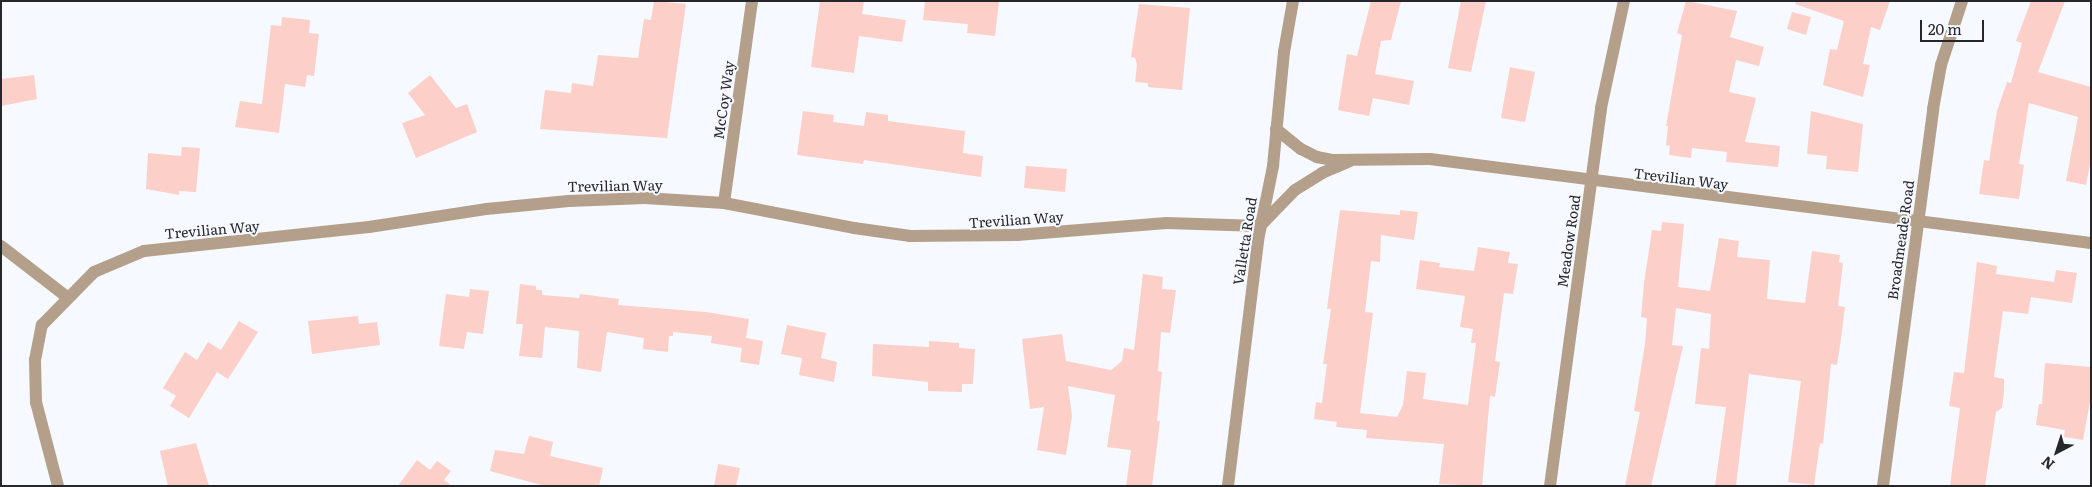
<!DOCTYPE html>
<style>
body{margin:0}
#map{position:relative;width:2092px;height:487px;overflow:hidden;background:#f6f9ff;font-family:Literata,serif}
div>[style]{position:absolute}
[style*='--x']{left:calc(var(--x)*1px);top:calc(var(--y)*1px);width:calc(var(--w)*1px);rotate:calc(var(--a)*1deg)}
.building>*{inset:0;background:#fccfc9}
.minor>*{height:12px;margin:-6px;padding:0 6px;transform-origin:6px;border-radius:6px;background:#b4a08a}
span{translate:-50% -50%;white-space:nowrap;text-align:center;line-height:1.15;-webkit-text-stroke:4px #f6f9ff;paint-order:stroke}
.street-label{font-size:14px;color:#26272a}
.frame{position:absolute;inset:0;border:2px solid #26272a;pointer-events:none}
.north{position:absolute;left:2032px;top:427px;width:50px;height:50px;-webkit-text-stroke:4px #f6f9ff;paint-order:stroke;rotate:220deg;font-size:14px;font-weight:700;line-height:20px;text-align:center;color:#26272a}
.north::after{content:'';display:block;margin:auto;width:18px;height:22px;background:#26272a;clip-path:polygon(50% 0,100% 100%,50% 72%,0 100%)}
.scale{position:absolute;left:1920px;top:20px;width:64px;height:22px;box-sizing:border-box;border:2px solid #26272a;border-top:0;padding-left:6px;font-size:15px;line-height:18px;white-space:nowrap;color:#26272a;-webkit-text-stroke:4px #f6f9ff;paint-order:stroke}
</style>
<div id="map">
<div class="building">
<div style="clip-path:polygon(654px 1px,686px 4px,667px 138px,540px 129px,545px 90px,571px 93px,572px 83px,593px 86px,598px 55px,638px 58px,644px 19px,651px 20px)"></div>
<div style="clip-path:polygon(820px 1px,864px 1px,862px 14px,906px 20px,902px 42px,859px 36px,854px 73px,811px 67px)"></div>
<div style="clip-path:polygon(925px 1px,999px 1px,995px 36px,967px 33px,968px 24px,923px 20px)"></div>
<div style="clip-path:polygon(1371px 1px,1401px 1px,1391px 40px,1381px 41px,1375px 74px,1414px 81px,1409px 105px,1373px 98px,1369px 116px,1338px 110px,1347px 54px,1357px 56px)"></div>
<div style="clip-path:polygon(1461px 1px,1486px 1px,1471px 72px,1448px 68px)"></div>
<div style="clip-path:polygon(1686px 1px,1737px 11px,1730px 37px,1764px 47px,1759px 66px,1736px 60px,1729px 92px,1756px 98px,1745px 142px,1780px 146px,1778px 167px,1726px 162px,1727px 152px,1692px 148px,1691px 158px,1669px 155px,1670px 146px,1666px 145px,1668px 126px,1666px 126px,1682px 35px,1677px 33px)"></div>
<div style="clip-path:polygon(1796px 1px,1890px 1px,1880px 30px,1871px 27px,1863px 64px,1870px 65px,1863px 97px,1823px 85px,1830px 49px,1837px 50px,1844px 21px,1795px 4px)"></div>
<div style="clip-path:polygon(2031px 1px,2065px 1px,2038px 72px,2091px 87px,2091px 159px,2086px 185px,2066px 181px,2078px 117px,2029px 103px,2019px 164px,2024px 165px,2019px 199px,1979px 194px,1984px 160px,1989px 161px,1997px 111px,2007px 82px,2011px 83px,2022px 43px,2016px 41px)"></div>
<div style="clip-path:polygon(1139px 4px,1190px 8px,1182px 90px,1148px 87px,1148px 83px,1135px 82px,1137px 64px,1135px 58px,1131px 57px)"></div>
<div style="clip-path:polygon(1792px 12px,1811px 17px,1806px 35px,1787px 29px)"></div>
<div style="clip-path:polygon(282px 17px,310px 20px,309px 33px,319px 34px,314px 76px,307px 75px,305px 87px,285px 84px,279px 133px,235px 127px,240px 101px,262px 104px,271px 25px,281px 26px)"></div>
<div style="clip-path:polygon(1510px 67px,1535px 72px,1525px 122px,1501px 118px)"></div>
<div style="clip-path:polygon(34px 75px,37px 99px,1px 106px,1px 79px)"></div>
<div style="clip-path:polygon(430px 75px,456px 108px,467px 104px,477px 132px,416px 158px,402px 123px,425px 115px,408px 93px)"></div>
<div style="clip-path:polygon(803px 111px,834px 115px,833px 122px,864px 126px,866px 112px,888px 115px,888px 121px,965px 131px,963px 153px,983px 156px,981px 177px,864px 160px,863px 164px,797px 155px)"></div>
<div style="clip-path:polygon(1811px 111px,1863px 124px,1858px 172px,1826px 169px,1827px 156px,1807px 154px)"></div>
<div style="clip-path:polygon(182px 147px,200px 148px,196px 192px,179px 191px,179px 195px,146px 189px,148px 153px,181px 156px)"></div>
<div style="clip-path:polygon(1026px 166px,1067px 169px,1065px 192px,1024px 188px)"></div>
<div style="clip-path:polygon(1340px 210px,1400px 215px,1400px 210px,1418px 212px,1414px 240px,1381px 235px,1380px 262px,1371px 261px,1365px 312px,1373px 313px,1360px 413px,1397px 417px,1403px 405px,1407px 371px,1426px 373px,1423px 399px,1468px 405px,1476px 343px,1471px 343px,1473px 329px,1460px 327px,1465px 296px,1416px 289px,1420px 260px,1440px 263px,1439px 267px,1474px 271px,1478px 247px,1510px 252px,1508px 263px,1518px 264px,1513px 294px,1504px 293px,1495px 361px,1500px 362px,1495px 397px,1490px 396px,1482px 486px,1439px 484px,1444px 444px,1366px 438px,1367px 430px,1336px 427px,1337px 422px,1314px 419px,1316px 402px,1322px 403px,1327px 364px,1323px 364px,1331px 309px,1327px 309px)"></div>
<div style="clip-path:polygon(1662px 222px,1684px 224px,1678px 287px,1710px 291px,1719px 238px,1739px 241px,1737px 257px,1770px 260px,1767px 299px,1805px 303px,1812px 251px,1840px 255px,1839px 262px,1843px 263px,1838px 306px,1845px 307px,1840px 346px,1837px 365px,1831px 364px,1823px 444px,1820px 443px,1814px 485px,1788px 482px,1801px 381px,1749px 374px,1736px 486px,1715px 486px,1726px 407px,1695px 404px,1701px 348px,1709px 349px,1711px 314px,1676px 308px,1672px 345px,1683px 346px,1651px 486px,1625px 486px,1640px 412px,1634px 411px,1645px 344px,1647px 318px,1641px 317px,1644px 283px,1652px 230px,1661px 231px)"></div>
<div style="clip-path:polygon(1977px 262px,1997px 266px,1996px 274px,2054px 282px,2056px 270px,2077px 273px,2072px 303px,2031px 297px,2028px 314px,2003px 311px,1994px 377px,2004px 379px,2004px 392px,2002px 408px,1996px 412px,1985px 486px,1950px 486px,1960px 408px,1949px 406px,1954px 372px,1964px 373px)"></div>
<div style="clip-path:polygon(1143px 274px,1163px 277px,1162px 289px,1176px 290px,1170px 333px,1161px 332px,1158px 371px,1162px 372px,1157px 421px,1160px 421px,1152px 486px,1126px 486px,1131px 450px,1107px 447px,1115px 395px,1068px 386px,1072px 416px,1066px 455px,1037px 450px,1044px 407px,1030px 409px,1022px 339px,1062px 334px,1066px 361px,1111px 370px,1122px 361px,1124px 348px,1134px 350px)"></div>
<div style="clip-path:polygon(520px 284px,536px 286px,536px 290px,542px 290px,542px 295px,579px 298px,580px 294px,619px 299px,618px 305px,706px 312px,749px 319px,746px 338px,763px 341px,759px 365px,740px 362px,742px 348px,711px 343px,712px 336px,673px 332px,673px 336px,669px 336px,668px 352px,643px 349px,644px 338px,607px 332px,601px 372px,577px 368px,579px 331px,545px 327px,542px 358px,519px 356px,523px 324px,516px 324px)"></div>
<div style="clip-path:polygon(470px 289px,489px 291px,483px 334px,467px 332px,464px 349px,439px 346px,446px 294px,469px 297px)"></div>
<div style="clip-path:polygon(358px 316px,359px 324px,377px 322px,380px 345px,312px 354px,308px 321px)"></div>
<div style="clip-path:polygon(239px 321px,258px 332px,228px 379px,217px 372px,189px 418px,170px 406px,176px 396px,163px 388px,185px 352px,197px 360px,208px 342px,221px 350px)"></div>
<div style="clip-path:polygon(787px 325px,826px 333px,821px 358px,837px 362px,834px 382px,799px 375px,802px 358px,781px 354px)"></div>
<div style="clip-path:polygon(929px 341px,959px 343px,959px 348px,975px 349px,973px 384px,962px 384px,962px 392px,928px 391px,928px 382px,872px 376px,873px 344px,929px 347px)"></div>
<div style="clip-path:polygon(2045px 363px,2091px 367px,2091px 396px,2083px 440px,2064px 437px,2065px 430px,2036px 425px,2039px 404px,2042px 404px)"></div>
<div style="clip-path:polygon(529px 436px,553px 442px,550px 456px,603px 468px,599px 486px,545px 486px,490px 471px,495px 450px,524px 454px)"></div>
<div style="clip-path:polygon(196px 443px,209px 486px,168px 486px,160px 451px)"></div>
<div style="clip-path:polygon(417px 460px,430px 470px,437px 461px,451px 471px,444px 480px,452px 486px,398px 486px)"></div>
<div style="clip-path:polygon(718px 464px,740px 468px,736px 486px,714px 486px)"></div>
</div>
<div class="minor">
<div style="--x:1276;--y:129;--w:32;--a:39"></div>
<div style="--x:1301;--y:149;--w:18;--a:27"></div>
<div style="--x:1317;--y:157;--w:15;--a:11"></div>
<div style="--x:1332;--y:160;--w:98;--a:-0.6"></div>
<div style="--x:1430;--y:159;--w:666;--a:7.24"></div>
<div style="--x:724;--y:203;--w:204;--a:-82.1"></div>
<div style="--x:1;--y:246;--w:83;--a:37.7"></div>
<div style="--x:58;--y:486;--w:87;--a:-104.7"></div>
<div style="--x:36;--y:402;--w:42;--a:-91.4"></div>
<div style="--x:35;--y:360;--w:36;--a:-79"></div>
<div style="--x:42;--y:325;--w:74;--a:-45.5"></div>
<div style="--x:94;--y:272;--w:54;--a:-22.8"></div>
<div style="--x:144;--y:251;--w:226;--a:-6.1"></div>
<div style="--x:369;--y:227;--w:118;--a:-8.7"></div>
<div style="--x:486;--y:209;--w:83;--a:-5.5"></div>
<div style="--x:569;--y:201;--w:76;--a:-2.3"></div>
<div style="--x:645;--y:198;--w:79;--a:3.6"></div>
<div style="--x:724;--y:203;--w:132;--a:10.9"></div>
<div style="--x:854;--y:228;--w:57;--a:8.1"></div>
<div style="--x:910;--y:236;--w:107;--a:-0.5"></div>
<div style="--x:1017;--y:235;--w:150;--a:-4.6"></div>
<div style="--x:1167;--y:223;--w:93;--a:1.8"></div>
<div style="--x:1260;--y:226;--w:50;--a:-45.8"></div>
<div style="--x:1295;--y:190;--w:32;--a:-32"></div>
<div style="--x:1322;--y:173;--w:30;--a:-23"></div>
<div style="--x:1228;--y:486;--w:248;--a:-83"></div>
<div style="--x:1258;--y:240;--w:76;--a:-78.5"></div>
<div style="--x:1273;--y:166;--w:115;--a:-84.5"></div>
<div style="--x:1284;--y:52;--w:52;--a:-80"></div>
<div style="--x:1550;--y:486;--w:381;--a:-82.3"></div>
<div style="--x:1601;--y:108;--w:109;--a:-77.9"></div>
<div style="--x:1883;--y:486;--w:380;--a:-82.4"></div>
<div style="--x:1933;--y:109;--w:45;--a:-79.7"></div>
<div style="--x:1941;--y:65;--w:67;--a:-71.8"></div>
</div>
<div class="street-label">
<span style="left:723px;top:100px;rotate:-82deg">McCoy Way</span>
<span style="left:1681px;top:178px;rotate:7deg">Trevilian Way</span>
<span style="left:615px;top:185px;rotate:-1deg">Trevilian Way</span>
<span style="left:1016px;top:219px;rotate:-4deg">Trevilian Way</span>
<span style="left:212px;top:229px;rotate:-5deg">Trevilian Way</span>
<span style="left:1900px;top:240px;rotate:-82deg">Broadmeade Road</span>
<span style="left:1244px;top:241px;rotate:-81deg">Valletta Road</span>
<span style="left:1568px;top:241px;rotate:-82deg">Meadow Road</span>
</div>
<div class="frame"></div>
<div class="north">N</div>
<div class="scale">20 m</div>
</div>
